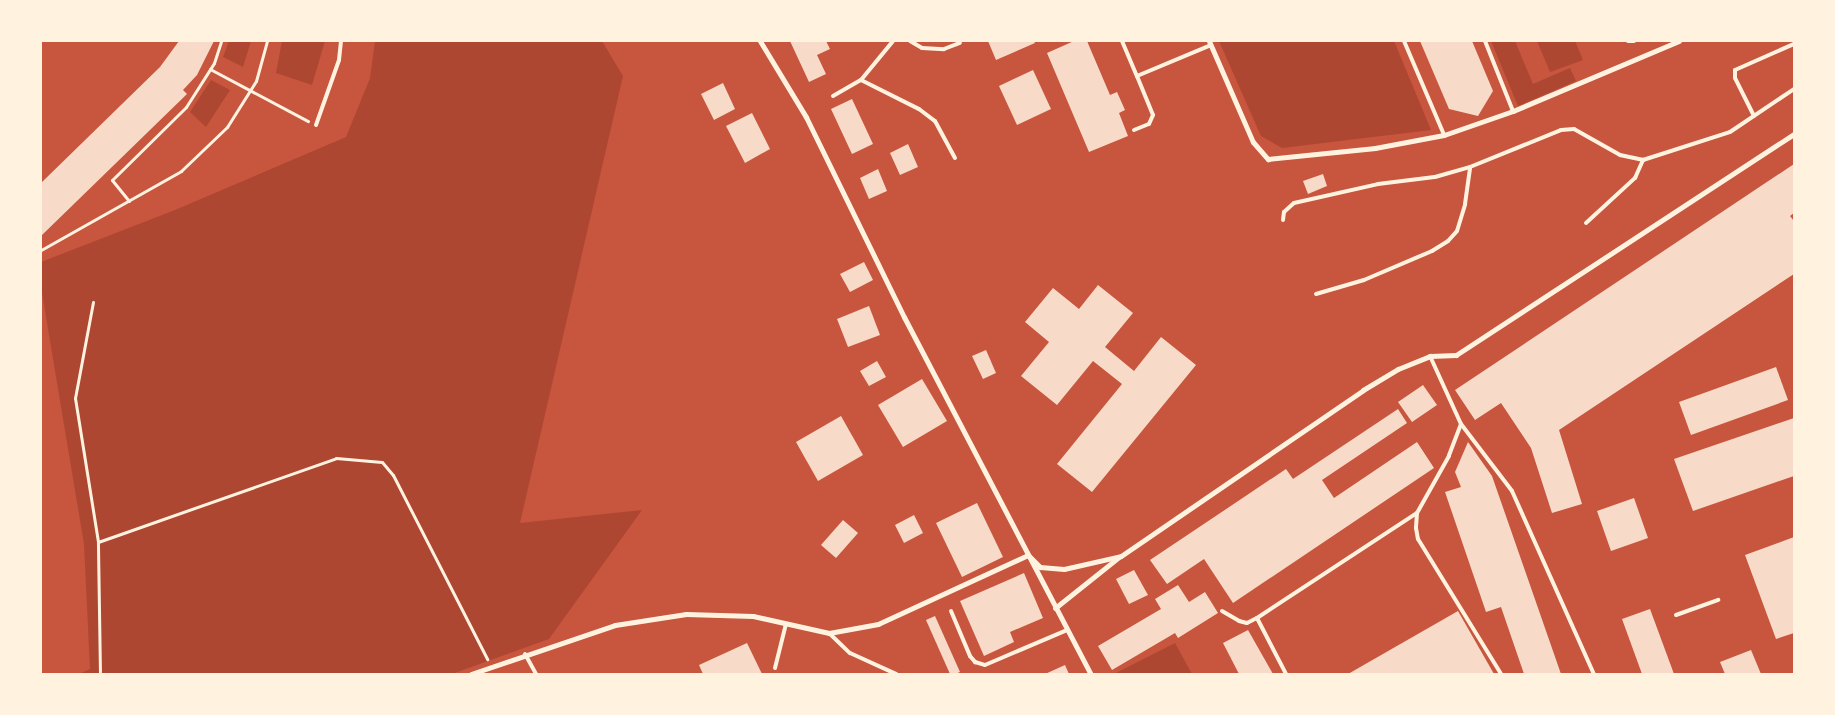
<!DOCTYPE html>
<style>
body{margin:0}
#map{position:relative;width:1835px;height:715px;overflow:hidden;background:#c8553d;font-family:Arial,sans-serif}
div>[style]{position:absolute}
[style*='--x']{left:calc(var(--x)*1px);top:calc(var(--y)*1px);width:calc(var(--w)*1px);rotate:calc(var(--a)*1deg)}
.green>*{inset:0;background:#ae4732}
.building>*{inset:0;background:#f7dbc8}
.path>*{height:3px;margin:-1.5px;padding:0 1.5px;transform-origin:1.5px;border-radius:1.5px;background:#fff3e0}
.service>*{height:4px;margin:-2px;padding:0 2px;transform-origin:2px;border-radius:2px;background:#fff3e0}
.minor>*{height:5px;margin:-2.5px;padding:0 2.5px;transform-origin:2.5px;border-radius:2.5px;background:#fff3e0}
span{translate:-50% -50%;white-space:nowrap;text-align:center;line-height:1.15;-webkit-text-stroke:4.5px #fff3e0;paint-order:stroke}
.frame{position:absolute;inset:0;border:42px solid #fff3e0;pointer-events:none}
</style>
<div id="map">
<div class="green">
<div style="clip-path:polygon(229px 41px,251px 41px,243px 67px,223px 57px)"></div>
<div style="clip-path:polygon(282px 41px,325px 41px,312px 85px,276px 73px)"></div>
<div style="clip-path:polygon(375px 41px,602px 41px,623px 76px,520px 523px,642px 510px,549px 639px,452px 674px,79px 674px,90px 669px,84px 544px,41px 287px,41px 262px,175px 210px,346px 137px,370px 78px)"></div>
<div style="clip-path:polygon(1219px 41px,1394px 41px,1431px 130px,1282px 148px,1261px 136px)"></div>
<div style="clip-path:polygon(1491px 41px,1515px 41px,1533px 84px,1570px 68px,1576px 81px,1518px 106px)"></div>
<div style="clip-path:polygon(1537px 41px,1575px 41px,1583px 60px,1550px 72px)"></div>
<div style="clip-path:polygon(211px 80px,230px 90px,206px 127px,190px 112px)"></div>
<div style="clip-path:polygon(1175px 643px,1192px 674px,1114px 674px)"></div>
</div>
<div class="building">
<div style="clip-path:polygon(179px 41px,214px 41px,197px 75px,183px 90px,187px 94px,41px 236px,41px 183px,160px 67px)"></div>
<div style="clip-path:polygon(790px 41px,826px 41px,830px 49px,817px 55px,826px 74px,809px 82px)"></div>
<div style="clip-path:polygon(988px 41px,1034px 41px,1035px 43px,996px 60px)"></div>
<div style="clip-path:polygon(1074px 41px,1087px 41px,1110px 95px,1117px 92px,1125px 110px,1119px 113px,1128px 136px,1089px 152px,1047px 53px)"></div>
<div style="clip-path:polygon(1420px 41px,1472px 41px,1493px 91px,1478px 116px,1449px 109px)"></div>
<div style="clip-path:polygon(1033px 70px,1051px 109px,1017px 125px,999px 86px)"></div>
<div style="clip-path:polygon(723px 83px,735px 109px,714px 120px,701px 94px)"></div>
<div style="clip-path:polygon(852px 99px,873px 144px,852px 154px,831px 109px)"></div>
<div style="clip-path:polygon(752px 113px,770px 149px,745px 163px,726px 126px)"></div>
<div style="clip-path:polygon(908px 144px,918px 167px,900px 175px,890px 153px)"></div>
<div style="clip-path:polygon(1794px 164px,1794px 213px,1790px 216px,1794px 221px,1794px 274px,1559px 430px,1582px 504px,1552px 513px,1531px 448px,1501px 403px,1475px 420px,1455px 390px)"></div>
<div style="clip-path:polygon(878px 169px,887px 191px,869px 199px,860px 178px)"></div>
<div style="clip-path:polygon(1323px 174px,1327px 186px,1308px 194px,1303px 181px)"></div>
<div style="clip-path:polygon(864px 262px,873px 280px,850px 292px,840px 274px)"></div>
<div style="clip-path:polygon(1098px 285px,1133px 313px,1105px 347px,1134px 371px,1161px 337px,1196px 365px,1092px 492px,1057px 464px,1122px 384px,1093px 361px,1057px 405px,1021px 376px,1049px 342px,1025px 322px,1053px 288px,1079px 309px)"></div>
<div style="clip-path:polygon(869px 306px,880px 335px,848px 347px,837px 319px)"></div>
<div style="clip-path:polygon(986px 350px,996px 373px,983px 379px,972px 356px)"></div>
<div style="clip-path:polygon(877px 361px,886px 377px,869px 386px,860px 371px)"></div>
<div style="clip-path:polygon(1776px 367px,1788px 400px,1691px 435px,1679px 402px)"></div>
<div style="clip-path:polygon(922px 379px,947px 421px,903px 447px,878px 405px)"></div>
<div style="clip-path:polygon(1423px 385px,1437px 405px,1412px 422px,1398px 402px)"></div>
<div style="clip-path:polygon(1398px 409px,1407px 423px,1322px 480px,1334px 498px,1417px 442px,1434px 468px,1233px 603px,1204px 559px,1167px 584px,1150px 560px,1286px 469px,1293px 479px)"></div>
<div style="clip-path:polygon(841px 416px,863px 455px,818px 481px,796px 442px)"></div>
<div style="clip-path:polygon(1794px 418px,1794px 476px,1693px 511px,1674px 459px)"></div>
<div style="clip-path:polygon(1468px 442px,1492px 476px,1561px 674px,1524px 674px,1501px 607px,1486px 612px,1445px 492px,1461px 487px,1455px 472px)"></div>
<div style="clip-path:polygon(1634px 498px,1648px 538px,1611px 551px,1597px 511px)"></div>
<div style="clip-path:polygon(977px 503px,1003px 557px,962px 577px,936px 523px)"></div>
<div style="clip-path:polygon(914px 515px,923px 533px,904px 543px,895px 525px)"></div>
<div style="clip-path:polygon(843px 520px,858px 533px,836px 558px,821px 545px)"></div>
<div style="clip-path:polygon(1794px 537px,1794px 633px,1776px 639px,1745px 555px)"></div>
<div style="clip-path:polygon(1134px 570px,1148px 595px,1129px 604px,1116px 579px)"></div>
<div style="clip-path:polygon(1024px 573px,1043px 618px,1010px 632px,1014px 642px,984px 656px,960px 601px)"></div>
<div style="clip-path:polygon(1178px 585px,1189px 602px,1205px 592px,1218px 613px,1178px 638px,1175px 633px,1112px 670px,1098px 646px,1161px 609px,1155px 599px)"></div>
<div style="clip-path:polygon(1650px 609px,1674px 674px,1642px 674px,1622px 619px)"></div>
<div style="clip-path:polygon(1458px 611px,1494px 674px,1348px 674px)"></div>
<div style="clip-path:polygon(935px 616px,960px 672px,955px 674px,950px 674px,926px 620px)"></div>
<div style="clip-path:polygon(1248px 630px,1273px 674px,1239px 674px,1223px 643px)"></div>
<div style="clip-path:polygon(747px 643px,762px 674px,703px 674px,699px 665px)"></div>
<div style="clip-path:polygon(1751px 650px,1761px 674px,1725px 674px,1720px 662px)"></div>
<div style="clip-path:polygon(1065px 665px,1069px 674px,1045px 674px)"></div>
</div>
<div class="path">
<div style="--x:210;--y:69;--w:111;--a:28"></div>
<div style="--x:129;--y:201;--w:27;--a:-129"></div>
<div style="--x:112;--y:180;--w:104;--a:-44.6"></div>
<div style="--x:186;--y:107;--w:52;--a:-57.5"></div>
<div style="--x:214;--y:63;--w:23;--a:-72"></div>
<div style="--x:41;--y:250;--w:161;--a:-29.4"></div>
<div style="--x:181;--y:171;--w:64;--a:-43.7"></div>
<div style="--x:227;--y:127;--w:54;--a:-57.8"></div>
<div style="--x:256;--y:81;--w:41;--a:-74.6"></div>
<div style="--x:93;--y:302;--w:98;--a:100.6"></div>
<div style="--x:75;--y:398;--w:146;--a:80.9"></div>
<div style="--x:100;--y:674;--w:132;--a:-90.9"></div>
<div style="--x:98;--y:542;--w:252;--a:-19.4"></div>
<div style="--x:336;--y:458;--w:46;--a:5"></div>
<div style="--x:382;--y:462;--w:17;--a:50"></div>
<div style="--x:393;--y:475;--w:207;--a:62.9"></div>
</div>
<div class="service">
<div style="--x:910;--y:41;--w:14;--a:30"></div>
<div style="--x:922;--y:48;--w:22;--a:3"></div>
<div style="--x:944;--y:49;--w:17;--a:-21"></div>
<div style="--x:1122;--y:41;--w:38;--a:67"></div>
<div style="--x:1404;--y:41;--w:102;--a:66.9"></div>
<div style="--x:1485;--y:41;--w:75;--a:68.2"></div>
<div style="--x:1628;--y:41;--w:6;--a:0"></div>
<div style="--x:861;--y:80;--w:65;--a:26.6"></div>
<div style="--x:919;--y:109;--w:20;--a:37"></div>
<div style="--x:935;--y:121;--w:42;--a:61.6"></div>
<div style="--x:833;--y:96;--w:32;--a:-30"></div>
<div style="--x:861;--y:80;--w:50;--a:-50.6"></div>
<div style="--x:1754;--y:116;--w:42;--a:-116.6"></div>
<div style="--x:1735;--y:78;--w:8;--a:-90"></div>
<div style="--x:1735;--y:70;--w:64;--a:-23.8"></div>
<div style="--x:316;--y:125;--w:69;--a:-70.5"></div>
<div style="--x:339;--y:60;--w:19;--a:-84"></div>
<div style="--x:1134;--y:130;--w:16;--a:-22"></div>
<div style="--x:1149;--y:124;--w:10;--a:-66"></div>
<div style="--x:1153;--y:115;--w:42;--a:-112.3"></div>
<div style="--x:1137;--y:76;--w:80;--a:-22.7"></div>
<div style="--x:1283;--y:220;--w:8;--a:-83"></div>
<div style="--x:1284;--y:212;--w:13;--a:-42"></div>
<div style="--x:1294;--y:203;--w:86;--a:-12.7"></div>
<div style="--x:1378;--y:184;--w:57;--a:-7"></div>
<div style="--x:1435;--y:177;--w:36;--a:-16"></div>
<div style="--x:1470;--y:167;--w:98;--a:-22.1"></div>
<div style="--x:1561;--y:130;--w:13;--a:-4"></div>
<div style="--x:1574;--y:129;--w:53;--a:29.5"></div>
<div style="--x:1620;--y:155;--w:24;--a:12"></div>
<div style="--x:1643;--y:160;--w:91;--a:-17.8"></div>
<div style="--x:1730;--y:132;--w:77;--a:-33.9"></div>
<div style="--x:1586;--y:223;--w:67;--a:-42.6"></div>
<div style="--x:1635;--y:178;--w:20;--a:-66"></div>
<div style="--x:1316;--y:294;--w:50;--a:-16.3"></div>
<div style="--x:1364;--y:280;--w:74;--a:-23.1"></div>
<div style="--x:1432;--y:251;--w:19;--a:-32"></div>
<div style="--x:1448;--y:241;--w:13;--a:-48"></div>
<div style="--x:1457;--y:231;--w:28;--a:-73"></div>
<div style="--x:1465;--y:204;--w:37;--a:-82"></div>
<div style="--x:1430;--y:356;--w:75;--a:65.5"></div>
<div style="--x:1461;--y:424;--w:84;--a:52.7"></div>
<div style="--x:1512;--y:491;--w:201;--a:65.9"></div>
<div style="--x:1461;--y:424;--w:34;--a:111"></div>
<div style="--x:1449;--y:456;--w:65;--a:119.3"></div>
<div style="--x:1417;--y:513;--w:15;--a:94"></div>
<div style="--x:1416;--y:528;--w:11;--a:80"></div>
<div style="--x:1418;--y:539;--w:158;--a:58.4"></div>
<div style="--x:951;--y:611;--w:49;--a:67.1"></div>
<div style="--x:970;--y:656;--w:8;--a:50"></div>
<div style="--x:975;--y:662;--w:10;--a:17"></div>
<div style="--x:985;--y:665;--w:89;--a:-23.1"></div>
<div style="--x:1222;--y:611;--w:20;--a:30"></div>
<div style="--x:1239;--y:621;--w:8;--a:14"></div>
<div style="--x:1247;--y:623;--w:11;--a:-27"></div>
<div style="--x:1257;--y:618;--w:191;--a:-33.3"></div>
<div style="--x:1676;--y:615;--w:45;--a:-19.7"></div>
<div style="--x:1257;--y:618;--w:63;--a:62.6"></div>
<div style="--x:829;--y:633;--w:29;--a:44"></div>
<div style="--x:850;--y:653;--w:51;--a:24.5"></div>
<div style="--x:525;--y:654;--w:23;--a:61"></div>
<div style="--x:775;--y:668;--w:45;--a:-76"></div>
</div>
<div class="minor">
<div style="--x:760;--y:41;--w:89;--a:58.8"></div>
<div style="--x:806;--y:117;--w:223;--a:63.9"></div>
<div style="--x:904;--y:317;--w:403;--a:62.4"></div>
<div style="--x:1209;--y:41;--w:110;--a:66.5"></div>
<div style="--x:1253;--y:142;--w:23;--a:49"></div>
<div style="--x:1268;--y:159;--w:108;--a:-5.9"></div>
<div style="--x:1375;--y:148;--w:70;--a:-10.7"></div>
<div style="--x:1444;--y:135;--w:73;--a:-19.2"></div>
<div style="--x:1513;--y:111;--w:180;--a:-22.9"></div>
<div style="--x:1055;--y:608;--w:82;--a:-38.6"></div>
<div style="--x:471;--y:674;--w:152;--a:-18.8"></div>
<div style="--x:615;--y:625;--w:72;--a:-8.8"></div>
<div style="--x:686;--y:614;--w:67;--a:1.7"></div>
<div style="--x:753;--y:616;--w:78;--a:12.6"></div>
<div style="--x:829;--y:633;--w:50;--a:-10.4"></div>
<div style="--x:878;--y:624;--w:165;--a:-24.7"></div>
<div style="--x:1028;--y:555;--w:17;--a:45"></div>
<div style="--x:1040;--y:567;--w:24;--a:5"></div>
<div style="--x:1064;--y:569;--w:58;--a:-12.8"></div>
<div style="--x:1121;--y:556;--w:293;--a:-34.4"></div>
<div style="--x:1363;--y:390;--w:41;--a:-31"></div>
<div style="--x:1398;--y:369;--w:35;--a:-22"></div>
<div style="--x:1430;--y:356;--w:26;--a:-2"></div>
<div style="--x:1456;--y:355;--w:404;--a:-33.2"></div>
</div>
<div class="frame"></div>
</div>
